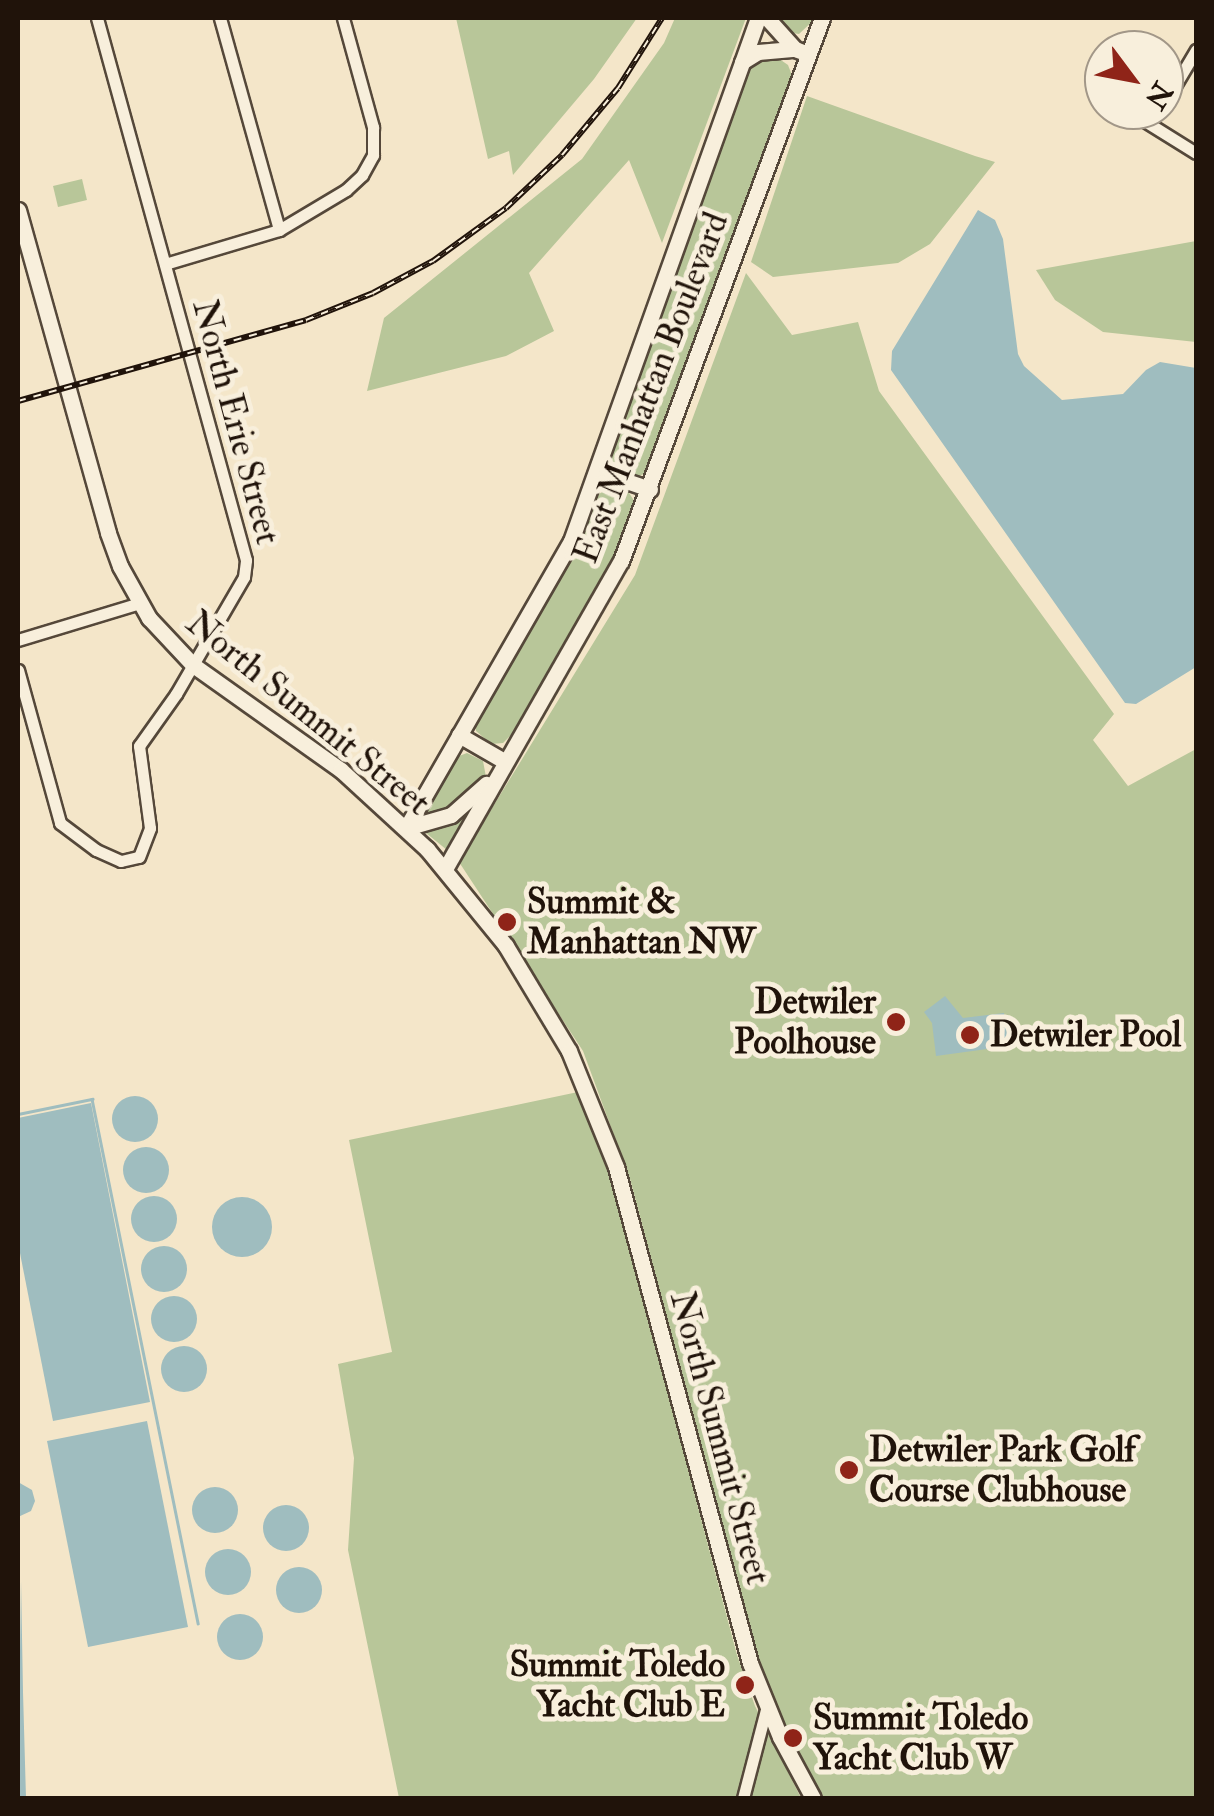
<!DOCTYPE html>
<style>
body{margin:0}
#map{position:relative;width:1214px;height:1816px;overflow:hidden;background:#f4e6c9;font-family:"IM FELL Double Pica",serif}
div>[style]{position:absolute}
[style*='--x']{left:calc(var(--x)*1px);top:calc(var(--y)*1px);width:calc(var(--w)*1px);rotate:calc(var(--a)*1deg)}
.green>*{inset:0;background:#b8c699}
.water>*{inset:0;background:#9fbdbf}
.round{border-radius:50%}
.stream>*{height:2.5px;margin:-1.25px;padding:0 1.25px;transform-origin:1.25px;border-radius:1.25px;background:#9fbdbf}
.roads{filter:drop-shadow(2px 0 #55483a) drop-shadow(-2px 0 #55483a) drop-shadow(0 2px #55483a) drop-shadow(0 -2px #55483a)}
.street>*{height:11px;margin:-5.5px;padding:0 5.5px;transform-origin:5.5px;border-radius:5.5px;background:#f8efdc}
.secondary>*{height:15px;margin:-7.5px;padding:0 7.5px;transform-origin:7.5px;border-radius:7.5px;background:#f8efdc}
.rail>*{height:6px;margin-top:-3px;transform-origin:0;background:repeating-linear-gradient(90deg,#f8efdc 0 8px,#20130a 0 16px);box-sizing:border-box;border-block:2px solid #20130a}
.dots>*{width:28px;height:28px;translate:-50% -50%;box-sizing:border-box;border:5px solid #f8efdc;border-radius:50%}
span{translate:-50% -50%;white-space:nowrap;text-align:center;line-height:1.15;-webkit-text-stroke:10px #f8efdc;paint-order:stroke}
.street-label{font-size:35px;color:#20130a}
.poi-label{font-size:35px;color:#20130a;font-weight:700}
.left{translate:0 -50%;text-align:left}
.right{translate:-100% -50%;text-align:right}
.frame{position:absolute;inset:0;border:20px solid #20130a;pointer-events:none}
.north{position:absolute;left:1084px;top:30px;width:100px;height:100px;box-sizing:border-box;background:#f8efdc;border:2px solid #a29788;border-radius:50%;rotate:122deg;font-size:28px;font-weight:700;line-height:40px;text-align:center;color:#20130a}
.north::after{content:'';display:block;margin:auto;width:35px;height:45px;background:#8f2418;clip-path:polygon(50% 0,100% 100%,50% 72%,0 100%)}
</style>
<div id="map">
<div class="green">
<div style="clip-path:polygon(456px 18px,637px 18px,594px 79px,513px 175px,509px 151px,488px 159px)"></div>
<div style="clip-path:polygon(675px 18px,746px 18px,662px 243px,629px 160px,529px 273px,554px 331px,506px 356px,367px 391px,384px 318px,582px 159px,664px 43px)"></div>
<div style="clip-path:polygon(772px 18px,816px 18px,799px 34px,786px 32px)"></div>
<div style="clip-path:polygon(775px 56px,788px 65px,793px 78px,649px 471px,636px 478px,617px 472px,607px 462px,748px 66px)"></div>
<div style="clip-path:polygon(807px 96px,975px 156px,995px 162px,930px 244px,898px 263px,773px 277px,751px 262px)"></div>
<div style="clip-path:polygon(82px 179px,87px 200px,58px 207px,53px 186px)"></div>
<div style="clip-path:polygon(1196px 241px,1196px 342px,1103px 332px,1055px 300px,1036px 270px)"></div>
<div style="clip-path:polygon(746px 273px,792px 335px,858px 322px,879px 391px,1114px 714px,1093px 740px,1128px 786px,1196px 749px,1196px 1798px,823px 1798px,785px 1727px,756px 1653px,630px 1179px,583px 1051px,459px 862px,635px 575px)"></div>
<div style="clip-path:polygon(613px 484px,625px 487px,635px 502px,624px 539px,513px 733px,503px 743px,491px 744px,476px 731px,476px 717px,579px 541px,595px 497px)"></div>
<div style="clip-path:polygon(467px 753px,483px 761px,486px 777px,462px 803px,418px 819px,454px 758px)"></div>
<div style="clip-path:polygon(477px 801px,447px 850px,426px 833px,424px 830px)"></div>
<div style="clip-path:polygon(578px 1092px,613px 1185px,737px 1655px,755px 1706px,801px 1798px,399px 1798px,348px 1550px,354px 1458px,338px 1364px,392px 1352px,349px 1140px)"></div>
</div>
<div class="water">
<div style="clip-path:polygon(978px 210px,995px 220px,1003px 239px,1018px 354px,1024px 366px,1062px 400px,1123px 394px,1146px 370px,1160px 362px,1196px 368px,1196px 667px,1136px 704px,1125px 703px,891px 370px,892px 351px)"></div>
<div style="clip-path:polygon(945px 996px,963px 1018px,1004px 1013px,1009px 1046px,936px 1056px,932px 1023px,924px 1012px)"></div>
<div class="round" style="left:112px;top:1096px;width:46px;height:46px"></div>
<div style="clip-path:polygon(91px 1103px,150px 1402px,53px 1421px,18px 1243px,18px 1118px)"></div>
<div class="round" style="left:123px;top:1147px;width:46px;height:46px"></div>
<div class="round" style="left:131px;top:1196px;width:46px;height:46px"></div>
<div class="round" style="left:212px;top:1197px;width:60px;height:60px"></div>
<div class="round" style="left:141px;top:1246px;width:46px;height:46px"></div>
<div class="round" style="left:151px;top:1296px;width:46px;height:46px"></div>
<div class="round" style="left:161px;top:1346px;width:46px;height:46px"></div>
<div style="clip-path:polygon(147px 1421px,188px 1627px,88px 1647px,47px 1441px)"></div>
<div style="clip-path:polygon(18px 1482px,32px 1490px,35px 1501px,31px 1511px,18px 1517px)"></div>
<div class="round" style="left:192px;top:1487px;width:46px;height:46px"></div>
<div class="round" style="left:263px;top:1505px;width:46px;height:46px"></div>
<div class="round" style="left:205px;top:1549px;width:46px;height:46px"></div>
<div class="round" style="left:276px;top:1567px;width:46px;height:46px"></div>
<div style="clip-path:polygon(21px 1580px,23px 1692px,26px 1798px,18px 1798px)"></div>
<div class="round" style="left:217px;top:1614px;width:46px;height:46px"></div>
</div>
<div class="stream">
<div style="--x:18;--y:1114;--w:76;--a:-11.5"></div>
<div style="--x:92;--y:1099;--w:535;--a:78.56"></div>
</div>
<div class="roads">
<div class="street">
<div style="--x:220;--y:18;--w:220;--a:74.4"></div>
<div style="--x:1104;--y:79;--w:16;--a:120"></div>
<div style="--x:1096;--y:93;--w:17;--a:62"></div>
<div style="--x:1164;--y:104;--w:63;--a:-59.3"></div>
<div style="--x:1127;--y:110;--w:81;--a:31.9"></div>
<div style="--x:165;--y:264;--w:119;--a:-16.6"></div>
<div style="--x:279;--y:230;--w:78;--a:-30.8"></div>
<div style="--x:346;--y:190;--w:22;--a:-43"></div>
<div style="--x:362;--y:175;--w:23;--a:-61"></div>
<div style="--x:373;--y:155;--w:28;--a:-90"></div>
<div style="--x:373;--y:127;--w:113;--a:-105.4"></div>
<div style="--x:18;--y:640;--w:127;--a:-16.9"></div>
<div style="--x:18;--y:670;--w:159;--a:74.6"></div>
<div style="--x:60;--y:823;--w:45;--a:36.9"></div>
<div style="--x:96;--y:850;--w:27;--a:24"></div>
<div style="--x:121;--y:861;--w:18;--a:-13"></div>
<div style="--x:139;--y:857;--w:31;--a:-69"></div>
<div style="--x:150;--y:828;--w:83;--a:-97.6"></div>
<div style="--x:139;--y:746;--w:64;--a:-54.6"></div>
<div style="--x:176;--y:694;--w:135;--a:-59.8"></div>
<div style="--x:244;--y:577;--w:17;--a:-83"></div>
<div style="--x:246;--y:560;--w:562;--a:-105.37"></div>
<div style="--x:743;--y:1798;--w:95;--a:-75.4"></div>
</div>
<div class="secondary">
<div style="--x:767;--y:18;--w:42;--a:47.9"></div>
<div style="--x:795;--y:49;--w:14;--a:21"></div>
<div style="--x:742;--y:62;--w:19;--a:-32"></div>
<div style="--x:758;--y:52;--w:37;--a:-5"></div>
<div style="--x:18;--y:210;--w:335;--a:74.4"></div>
<div style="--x:108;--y:533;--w:35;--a:70"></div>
<div style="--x:120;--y:566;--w:60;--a:60.9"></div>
<div style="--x:149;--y:618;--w:64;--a:46.9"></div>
<div style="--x:193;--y:665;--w:181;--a:35.4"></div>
<div style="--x:341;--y:770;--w:117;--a:42.6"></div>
<div style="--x:427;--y:849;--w:125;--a:50.8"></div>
<div style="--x:506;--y:946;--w:122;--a:59"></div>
<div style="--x:569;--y:1051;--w:125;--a:67.9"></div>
<div style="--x:616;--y:1167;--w:514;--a:74.88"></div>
<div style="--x:750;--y:1663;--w:80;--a:67.9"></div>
<div style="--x:780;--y:1737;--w:69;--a:61.6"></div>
<div style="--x:597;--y:471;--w:56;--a:18.8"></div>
<div style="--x:459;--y:735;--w:52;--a:30"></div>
<div style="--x:406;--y:828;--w:331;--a:-60.1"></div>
<div style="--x:571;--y:541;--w:555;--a:-70.33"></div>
<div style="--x:406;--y:828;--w:47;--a:-16.1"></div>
<div style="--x:451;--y:815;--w:47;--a:-41.5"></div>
<div style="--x:445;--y:869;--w:355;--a:-60.3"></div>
<div style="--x:621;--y:561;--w:579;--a:-69.69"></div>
</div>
</div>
<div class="rail">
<div style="--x:18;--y:401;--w:299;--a:-15.7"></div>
<div style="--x:306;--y:320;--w:72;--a:-21.9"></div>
<div style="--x:373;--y:293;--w:68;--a:-28.1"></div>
<div style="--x:433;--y:261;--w:90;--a:-36"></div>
<div style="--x:506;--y:208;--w:77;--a:-43.4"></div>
<div style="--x:562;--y:155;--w:87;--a:-50.1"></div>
<div style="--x:618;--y:88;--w:83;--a:-57.8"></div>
</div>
<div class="dots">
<div style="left:507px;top:922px;background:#8f2418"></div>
<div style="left:896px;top:1022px;background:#8f2418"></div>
<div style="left:970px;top:1035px;background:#8f2418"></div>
<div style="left:849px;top:1470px;background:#8f2418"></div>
<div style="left:745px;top:1685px;background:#8f2418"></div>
<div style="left:793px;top:1738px;background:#8f2418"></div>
</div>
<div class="street-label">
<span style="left:651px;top:388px;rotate:-69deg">East Manhattan Boulevard</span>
<span style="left:236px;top:422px;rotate:75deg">North Erie Street</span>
<span style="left:308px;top:713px;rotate:39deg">North Summit Street</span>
<span style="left:720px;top:1438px;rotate:75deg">North Summit Street</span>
</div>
<div class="poi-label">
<span class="left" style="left:527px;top:922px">Summit &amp;<br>Manhattan NW</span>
<span class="right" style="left:876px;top:1022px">Detwiler<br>Poolhouse</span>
<span class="left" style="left:990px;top:1035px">Detwiler Pool</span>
<span class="left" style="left:869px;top:1470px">Detwiler Park Golf<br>Course Clubhouse</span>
<span class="right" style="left:725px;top:1685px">Summit Toledo<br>Yacht Club E</span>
<span class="left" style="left:813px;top:1738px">Summit Toledo<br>Yacht Club W</span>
</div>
<div class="frame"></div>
<div class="north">N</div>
</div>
